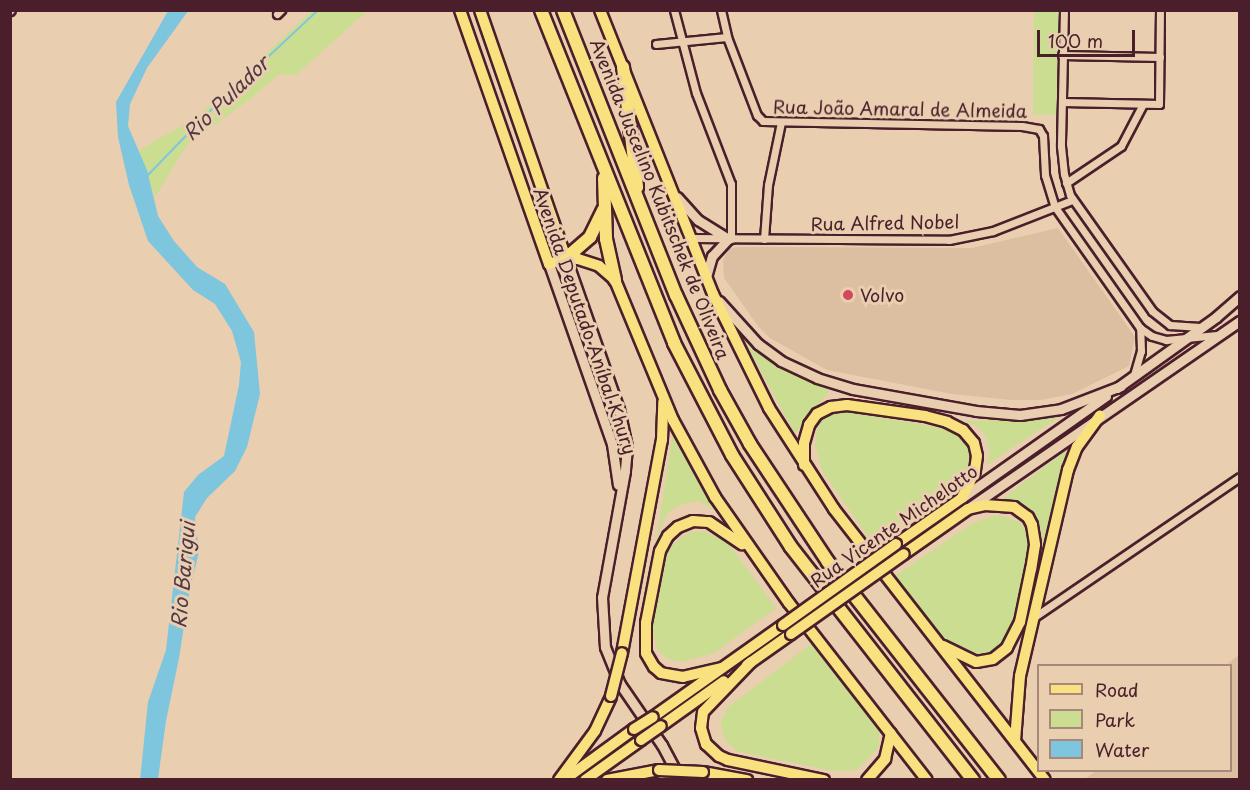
<!DOCTYPE html>
<meta charset="utf-8">
<style>
body{margin:0}
#map{position:relative;width:1250px;height:790px;overflow:hidden;background:#e9ceb0;font-family:"Playpen Sans",sans-serif}
div>[style]{position:absolute}
[style*='--x']{left:calc(var(--x)*1px);top:calc(var(--y)*1px);width:calc(var(--w)*1px);rotate:calc(var(--a)*1deg)}
.built>*{inset:0;background:#dcbfa1}
.green>*{inset:0;background:#cbdd91}
.water>*{inset:0;background:#7ec5de}
.stream>*{height:2px;margin:-1px;padding:0 1px;transform-origin:1px;border-radius:1px;background:#7ec5de}
.roads{filter:drop-shadow(2px 0 #4a1f2b) drop-shadow(-2px 0 #4a1f2b) drop-shadow(0 2px #4a1f2b) drop-shadow(0 -2px #4a1f2b)}
.street>*{height:7px;margin:-3.5px;padding:0 3.5px;transform-origin:3.5px;border-radius:3.5px;background:#e9ceb0}
.secondary>*{height:9px;margin:-4.5px;padding:0 4.5px;transform-origin:4.5px;border-radius:4.5px;background:#e9ceb0}
.primary>*{height:10px;margin:-5px;padding:0 5px;transform-origin:5px;border-radius:5px;background:#fae180}
.highway>*{height:12px;margin:-6px;padding:0 6px;transform-origin:6px;border-radius:6px;background:#fae180}
.bridges{filter:drop-shadow(2px 0 #4a1f2b) drop-shadow(-2px 0 #4a1f2b) drop-shadow(0 2px #4a1f2b) drop-shadow(0 -2px #4a1f2b)}
.primary-bridge>*{height:10px;margin:-5px;padding:0 5px;transform-origin:5px;border-radius:5px;background:#fae180}
.dots>*{width:16px;height:16px;translate:-50% -50%;box-sizing:border-box;border:3px solid #e9ceb0;border-radius:50%}
span{translate:-50% -50%;white-space:nowrap;text-align:center;line-height:1.15;-webkit-text-stroke:6px #e9ceb0;paint-order:stroke}
.street-label{font-size:18px;color:#4a1f2b}
.poi-label{font-size:18px;color:#4a1f2b}
.left{translate:0 -50%;text-align:left}
.water-label{font-size:20px;color:#523846;font-style:italic}
.frame{position:absolute;inset:0;border:12px solid #4a1f2b;pointer-events:none}
.legend{position:absolute;left:1037px;top:664px;width:195px;height:108px;box-sizing:border-box;background:#e9ceb0;border:2px solid #a9887b;margin:0;padding:8px 10px;list-style:none;font-size:18px;color:#4a1f2b}
.legend li{display:flex;align-items:center;gap:12px;height:30px}
.legend b{width:30px;border:2px solid #a9887b}
.scale{position:absolute;left:1037px;top:30px;width:98px;height:27px;box-sizing:border-box;border:3px solid #4a1f2b;border-top:0;padding-left:8px;font-size:18px;line-height:21px;white-space:nowrap;color:#4a1f2b;-webkit-text-stroke:4px #e9ceb0;paint-order:stroke}
</style>
<div id="map">
<div class="built">
<div style="clip-path:polygon(1058px 228px,1135px 337px,1129px 366px,1072px 394px,1041px 400px,1011px 400px,952px 394px,827px 370px,770px 338px,758px 326px,724px 278px,723px 260px,729px 249px,737px 247px,972px 248px)"></div>
<div style="clip-path:polygon(1239px 655px,1239px 779px,1085px 779px,1096px 771px,1230px 770px,1230px 666px,1226px 665px)"></div>
</div>
<div class="green">
<div style="clip-path:polygon(312px 11px,367px 11px,296px 75px,278px 75px,253px 97px,187px 145px,155px 197px,139px 150px,197px 117px)"></div>
<div style="clip-path:polygon(1034px 12px,1058px 12px,1057px 115px,1033px 115px)"></div>
<div style="clip-path:polygon(745px 342px,778px 367px,830px 390px,795px 434px)"></div>
<div style="clip-path:polygon(838px 410px,952px 430px,967px 442px,971px 455px,968px 466px,956px 488px,871px 541px,823px 472px,815px 445px,819px 421px)"></div>
<div style="clip-path:polygon(1065px 413px,986px 465px,990px 452px,985px 435px,978px 427px,965px 421px,1013px 420px)"></div>
<div style="clip-path:polygon(673px 433px,716px 510px,698px 501px,677px 506px,669px 512px,662px 524px,655px 549px)"></div>
<div style="clip-path:polygon(1070px 448px,1043px 544px,1040px 526px,1033px 514px,1021px 504px,1003px 498px)"></div>
<div style="clip-path:polygon(998px 515px,1020px 522px,1027px 534px,1027px 554px,1016px 619px,1010px 636px,1002px 647px,993px 653px,982px 656px,969px 654px,943px 639px,895px 576px,973px 523px)"></div>
<div style="clip-path:polygon(694px 531px,706px 532px,727px 542px,776px 608px,714px 653px,681px 662px,666px 658px,657px 649px,653px 632px,653px 622px,668px 550px,681px 537px)"></div>
<div style="clip-path:polygon(811px 644px,879px 731px,879px 747px,857px 770px,833px 771px,751px 754px,737px 751px,726px 741px,722px 732px,721px 721px,728px 707px)"></div>
</div>
<div class="water">
<div style="clip-path:polygon(168px 11px,188px 11px,147px 68px,130px 104px,128px 126px,147px 170px,158px 216px,174px 241px,197px 267px,225px 284px,254px 332px,260px 394px,247px 447px,235px 471px,207px 498px,195px 517px,199px 552px,190px 588px,179px 658px,166px 721px,158px 779px,140px 780px,148px 702px,166px 650px,184px 492px,198px 475px,224px 456px,239px 385px,241px 362px,232px 331px,215px 304px,193px 290px,148px 241px,129px 185px,118px 137px,116px 102px)"></div>
</div>
<div class="stream">
<div style="--x:148;--y:175;--w:85;--a:-46"></div>
<div style="--x:207;--y:114;--w:152;--a:-43.1"></div>
</div>
<div class="roads">
<div class="street">
<div style="--x:674;--y:10;--w:86;--a:75.2"></div>
<div style="--x:696;--y:93;--w:97;--a:69"></div>
<div style="--x:731;--y:184;--w:55;--a:90"></div>
<div style="--x:721;--y:10;--w:28;--a:77"></div>
<div style="--x:727;--y:37;--w:84;--a:69"></div>
<div style="--x:757;--y:115;--w:8;--a:45"></div>
<div style="--x:763;--y:121;--w:259;--a:1.1"></div>
<div style="--x:1022;--y:126;--w:17;--a:10"></div>
<div style="--x:1039;--y:129;--w:8;--a:60"></div>
<div style="--x:1043;--y:136;--w:39;--a:87"></div>
<div style="--x:1045;--y:175;--w:34;--a:73"></div>
<div style="--x:1055;--y:207;--w:148;--a:54.9"></div>
<div style="--x:1140;--y:328;--w:14;--a:34"></div>
<div style="--x:1152;--y:336;--w:15;--a:16"></div>
<div style="--x:1166;--y:340;--w:51;--a:-5.6"></div>
<div style="--x:1064;--y:10;--w:136;--a:91.3"></div>
<div style="--x:1061;--y:146;--w:28;--a:84"></div>
<div style="--x:1064;--y:174;--w:22;--a:74"></div>
<div style="--x:1070;--y:195;--w:142;--a:54.7"></div>
<div style="--x:1152;--y:311;--w:23;--a:38"></div>
<div style="--x:1170;--y:325;--w:30;--a:4"></div>
<div style="--x:10;--y:11;--w:1;--a:-45"></div>
<div style="--x:277;--y:14;--w:6;--a:-45"></div>
<div style="--x:656;--y:44;--w:71;--a:-5.6"></div>
<div style="--x:1062;--y:55;--w:98;--a:1.2"></div>
<div style="--x:1062;--y:102;--w:97;--a:1.2"></div>
<div style="--x:1159;--y:104;--w:94;--a:-89.4"></div>
<div style="--x:1066;--y:183;--w:66;--a:-33.9"></div>
<div style="--x:1121;--y:146;--w:47;--a:-62.4"></div>
<div style="--x:691;--y:238;--w:258;--a:0.4"></div>
<div style="--x:949;--y:240;--w:45;--a:-11.6"></div>
<div style="--x:993;--y:231;--w:85;--a:-21.4"></div>
<div style="--x:764;--y:239;--w:54;--a:-85.8"></div>
<div style="--x:768;--y:185;--w:64;--a:-78.3"></div>
<div style="--x:1134;--y:375;--w:25;--a:-74"></div>
<div style="--x:1141;--y:351;--w:23;--a:-92"></div>
<div style="--x:1033;--y:618;--w:250;--a:-34.3"></div>
</div>
<div class="secondary">
<div style="--x:677;--y:197;--w:31;--a:48"></div>
<div style="--x:698;--y:220;--w:36;--a:32"></div>
<div style="--x:728;--y:239;--w:23;--a:133"></div>
<div style="--x:712;--y:256;--w:22;--a:106"></div>
<div style="--x:566;--y:258;--w:160;--a:70.7"></div>
<div style="--x:619;--y:409;--w:39;--a:78"></div>
<div style="--x:627;--y:447;--w:24;--a:95"></div>
<div style="--x:625;--y:471;--w:128;--a:100.3"></div>
<div style="--x:602;--y:597;--w:50;--a:86.6"></div>
<div style="--x:605;--y:647;--w:40;--a:68"></div>
<div style="--x:620;--y:684;--w:74;--a:55.5"></div>
<div style="--x:662;--y:745;--w:40;--a:62"></div>
<div style="--x:549;--y:264;--w:191;--a:70.7"></div>
<div style="--x:612;--y:444;--w:41;--a:81.7"></div>
<div style="--x:719;--y:301;--w:58;--a:47.8"></div>
<div style="--x:758;--y:344;--w:29;--a:36"></div>
<div style="--x:781;--y:361;--w:40;--a:25"></div>
<div style="--x:817;--y:378;--w:38;--a:17"></div>
<div style="--x:853;--y:389;--w:125;--a:10.1"></div>
<div style="--x:976;--y:411;--w:44;--a:5.2"></div>
<div style="--x:1020;--y:415;--w:41;--a:-8.3"></div>
<div style="--x:1061;--y:409;--w:64;--a:-21"></div>
<div style="--x:1117;--y:388;--w:122;--a:-35.6"></div>
<div style="--x:1216;--y:317;--w:32;--a:-41"></div>
<div style="--x:963;--y:497;--w:175;--a:-35.2"></div>
<div style="--x:970;--y:507;--w:328;--a:-34.6"></div>
</div>
<div class="primary">
<div style="--x:460;--y:10;--w:269;--a:70.7"></div>
<div style="--x:549;--y:264;--w:18;--a:-19"></div>
<div style="--x:566;--y:258;--w:12;--a:5"></div>
<div style="--x:578;--y:259;--w:22;--a:18"></div>
<div style="--x:599;--y:266;--w:21;--a:41"></div>
<div style="--x:615;--y:280;--w:152;--a:67.5"></div>
<div style="--x:673;--y:420;--w:88;--a:61.4"></div>
<div style="--x:715;--y:497;--w:129;--a:55.1"></div>
<div style="--x:789;--y:603;--w:224;--a:52.1"></div>
<div style="--x:480;--y:10;--w:262;--a:70.9"></div>
<div style="--x:600;--y:10;--w:306;--a:68.3"></div>
<div style="--x:713;--y:294;--w:127;--a:63.8"></div>
<div style="--x:769;--y:408;--w:120;--a:57.2"></div>
<div style="--x:834;--y:509;--w:343;--a:52.1"></div>
<div style="--x:804;--y:465;--w:22;--a:-90"></div>
<div style="--x:804;--y:443;--w:19;--a:-74"></div>
<div style="--x:809;--y:425;--w:14;--a:-54"></div>
<div style="--x:817;--y:414;--w:16;--a:-27"></div>
<div style="--x:831;--y:407;--w:16;--a:-7"></div>
<div style="--x:847;--y:405;--w:79;--a:8"></div>
<div style="--x:925;--y:416;--w:23;--a:15"></div>
<div style="--x:947;--y:422;--w:18;--a:27"></div>
<div style="--x:963;--y:430;--w:17;--a:50"></div>
<div style="--x:974;--y:443;--w:13;--a:77"></div>
<div style="--x:977;--y:456;--w:15;--a:98"></div>
<div style="--x:975;--y:471;--w:30;--a:116"></div>
<div style="--x:962;--y:498;--w:80;--a:145.1"></div>
<div style="--x:904;--y:554;--w:78;--a:-35.1"></div>
<div style="--x:968;--y:509;--w:17;--a:-13"></div>
<div style="--x:985;--y:505;--w:29;--a:4"></div>
<div style="--x:1014;--y:507;--w:17;--a:36"></div>
<div style="--x:1028;--y:517;--w:9;--a:63"></div>
<div style="--x:1032;--y:525;--w:20;--a:81"></div>
<div style="--x:1035;--y:545;--w:24;--a:99"></div>
<div style="--x:1031;--y:569;--w:54;--a:101.7"></div>
<div style="--x:1020;--y:622;--w:29;--a:117"></div>
<div style="--x:1007;--y:648;--w:18;--a:142"></div>
<div style="--x:993;--y:659;--w:17;--a:170"></div>
<div style="--x:976;--y:662;--w:37;--a:-154"></div>
<div style="--x:622;--y:653;--w:217;--a:-79.4"></div>
<div style="--x:662;--y:440;--w:38;--a:-88"></div>
<div style="--x:751;--y:662;--w:69;--a:133.8"></div>
<div style="--x:703;--y:712;--w:16;--a:97"></div>
<div style="--x:701;--y:728;--w:17;--a:73"></div>
<div style="--x:706;--y:744;--w:18;--a:43"></div>
<div style="--x:719;--y:756;--w:10;--a:24"></div>
<div style="--x:728;--y:760;--w:98;--a:11.8"></div>
<div style="--x:747;--y:665;--w:54;--a:-35.2"></div>
<div style="--x:721;--y:668;--w:39;--a:167"></div>
<div style="--x:683;--y:677;--w:22;--a:-170"></div>
<div style="--x:661;--y:673;--w:9;--a:-139"></div>
<div style="--x:654;--y:667;--w:16;--a:-120"></div>
<div style="--x:646;--y:653;--w:30;--a:-90"></div>
<div style="--x:646;--y:623;--w:73;--a:-79"></div>
<div style="--x:660;--y:551;--w:17;--a:-62"></div>
<div style="--x:668;--y:536;--w:13;--a:-42"></div>
<div style="--x:678;--y:527;--w:16;--a:-22"></div>
<div style="--x:693;--y:521;--w:16;--a:4"></div>
<div style="--x:709;--y:522;--w:40;--a:34"></div>
<div style="--x:653;--y:717;--w:159;--a:-35.3"></div>
<div style="--x:661;--y:726;--w:77;--a:-35.5"></div>
<div style="--x:1015;--y:741;--w:65;--a:-85.6"></div>
<div style="--x:1020;--y:676;--w:212;--a:-76.9"></div>
<div style="--x:1068;--y:470;--w:25;--a:-69"></div>
<div style="--x:1077;--y:447;--w:39;--a:-54"></div>
<div style="--x:703;--y:772;--w:45;--a:10.3"></div>
<div style="--x:559;--y:780;--w:61;--a:-53.7"></div>
<div style="--x:595;--y:731;--w:38;--a:-65"></div>
<div style="--x:564;--y:780;--w:87;--a:-36.1"></div>
<div style="--x:585;--y:780;--w:69;--a:-35.5"></div>
<div style="--x:607;--y:780;--w:53;--a:-10.9"></div>
<div style="--x:867;--y:780;--w:28;--a:-49"></div>
<div style="--x:885;--y:759;--w:26;--a:-77"></div>
</div>
<div class="highway">
<div style="--x:541;--y:10;--w:359;--a:68.2"></div>
<div style="--x:674;--y:343;--w:126;--a:62.6"></div>
<div style="--x:732;--y:455;--w:109;--a:57.3"></div>
<div style="--x:791;--y:547;--w:296;--a:52"></div>
<div style="--x:563;--y:10;--w:307;--a:68.4"></div>
<div style="--x:676;--y:295;--w:105;--a:65.1"></div>
<div style="--x:720;--y:390;--w:62;--a:60.9"></div>
<div style="--x:750;--y:444;--w:141;--a:56.5"></div>
<div style="--x:828;--y:562;--w:277;--a:51.9"></div>
<div style="--x:623;--y:67;--w:121;--a:83.3"></div>
<div style="--x:604;--y:178;--w:61;--a:88.1"></div>
<div style="--x:606;--y:239;--w:42;--a:77.6"></div>
<div style="--x:566;--y:258;--w:32;--a:-41"></div>
<div style="--x:590;--y:237;--w:30;--a:-64"></div>
</div>
</div>
<div class="bridges">
<div class="primary-bridge">
<div style="--x:783;--y:625;--w:139;--a:-35.6"></div>
<div style="--x:791;--y:634;--w:138;--a:-35.3"></div>
<div style="--x:611;--y:696;--w:44;--a:-75.7"></div>
<div style="--x:634;--y:729;--w:22;--a:-32"></div>
<div style="--x:641;--y:740;--w:24;--a:-35"></div>
<div style="--x:659;--y:770;--w:44;--a:2.6"></div>
</div>
</div>
<div class="dots">
<div style="left:848px;top:295px;background:#d1495b"></div>
</div>
<div class="street-label">
<span style="left:900px;top:109px;rotate:1deg">Rua João Amaral de Almeida</span>
<span style="left:660px;top:199px;rotate:68deg">Avenida Juscelino Kubitschek de Oliveira</span>
<span style="left:885px;top:223px;rotate:-1deg">Rua Alfred Nobel</span>
<span style="left:585px;top:321px;rotate:71deg">Avenida Deputado Aníbal Khury</span>
<span style="left:894px;top:526px;rotate:-35deg">Rua Vicente Michelotto</span>
</div>
<div class="poi-label">
<span class="left" style="left:860px;top:295px">Volvo</span>
</div>
<div class="water-label">
<span style="left:226px;top:98px;rotate:-44deg">Rio Pulador</span>
<span style="left:183px;top:575px;rotate:-85deg">Rio Barigui</span>
</div>
<div class="frame"></div>
<ul class="legend">
<li><b style="height:8px;background:#fae180"></b>Road</li>
<li><b style="height:16px;background:#cbdd91"></b>Park</li>
<li><b style="height:16px;background:#7ec5de"></b>Water</li>
</ul>
<div class="scale">100 m</div>
</div>
